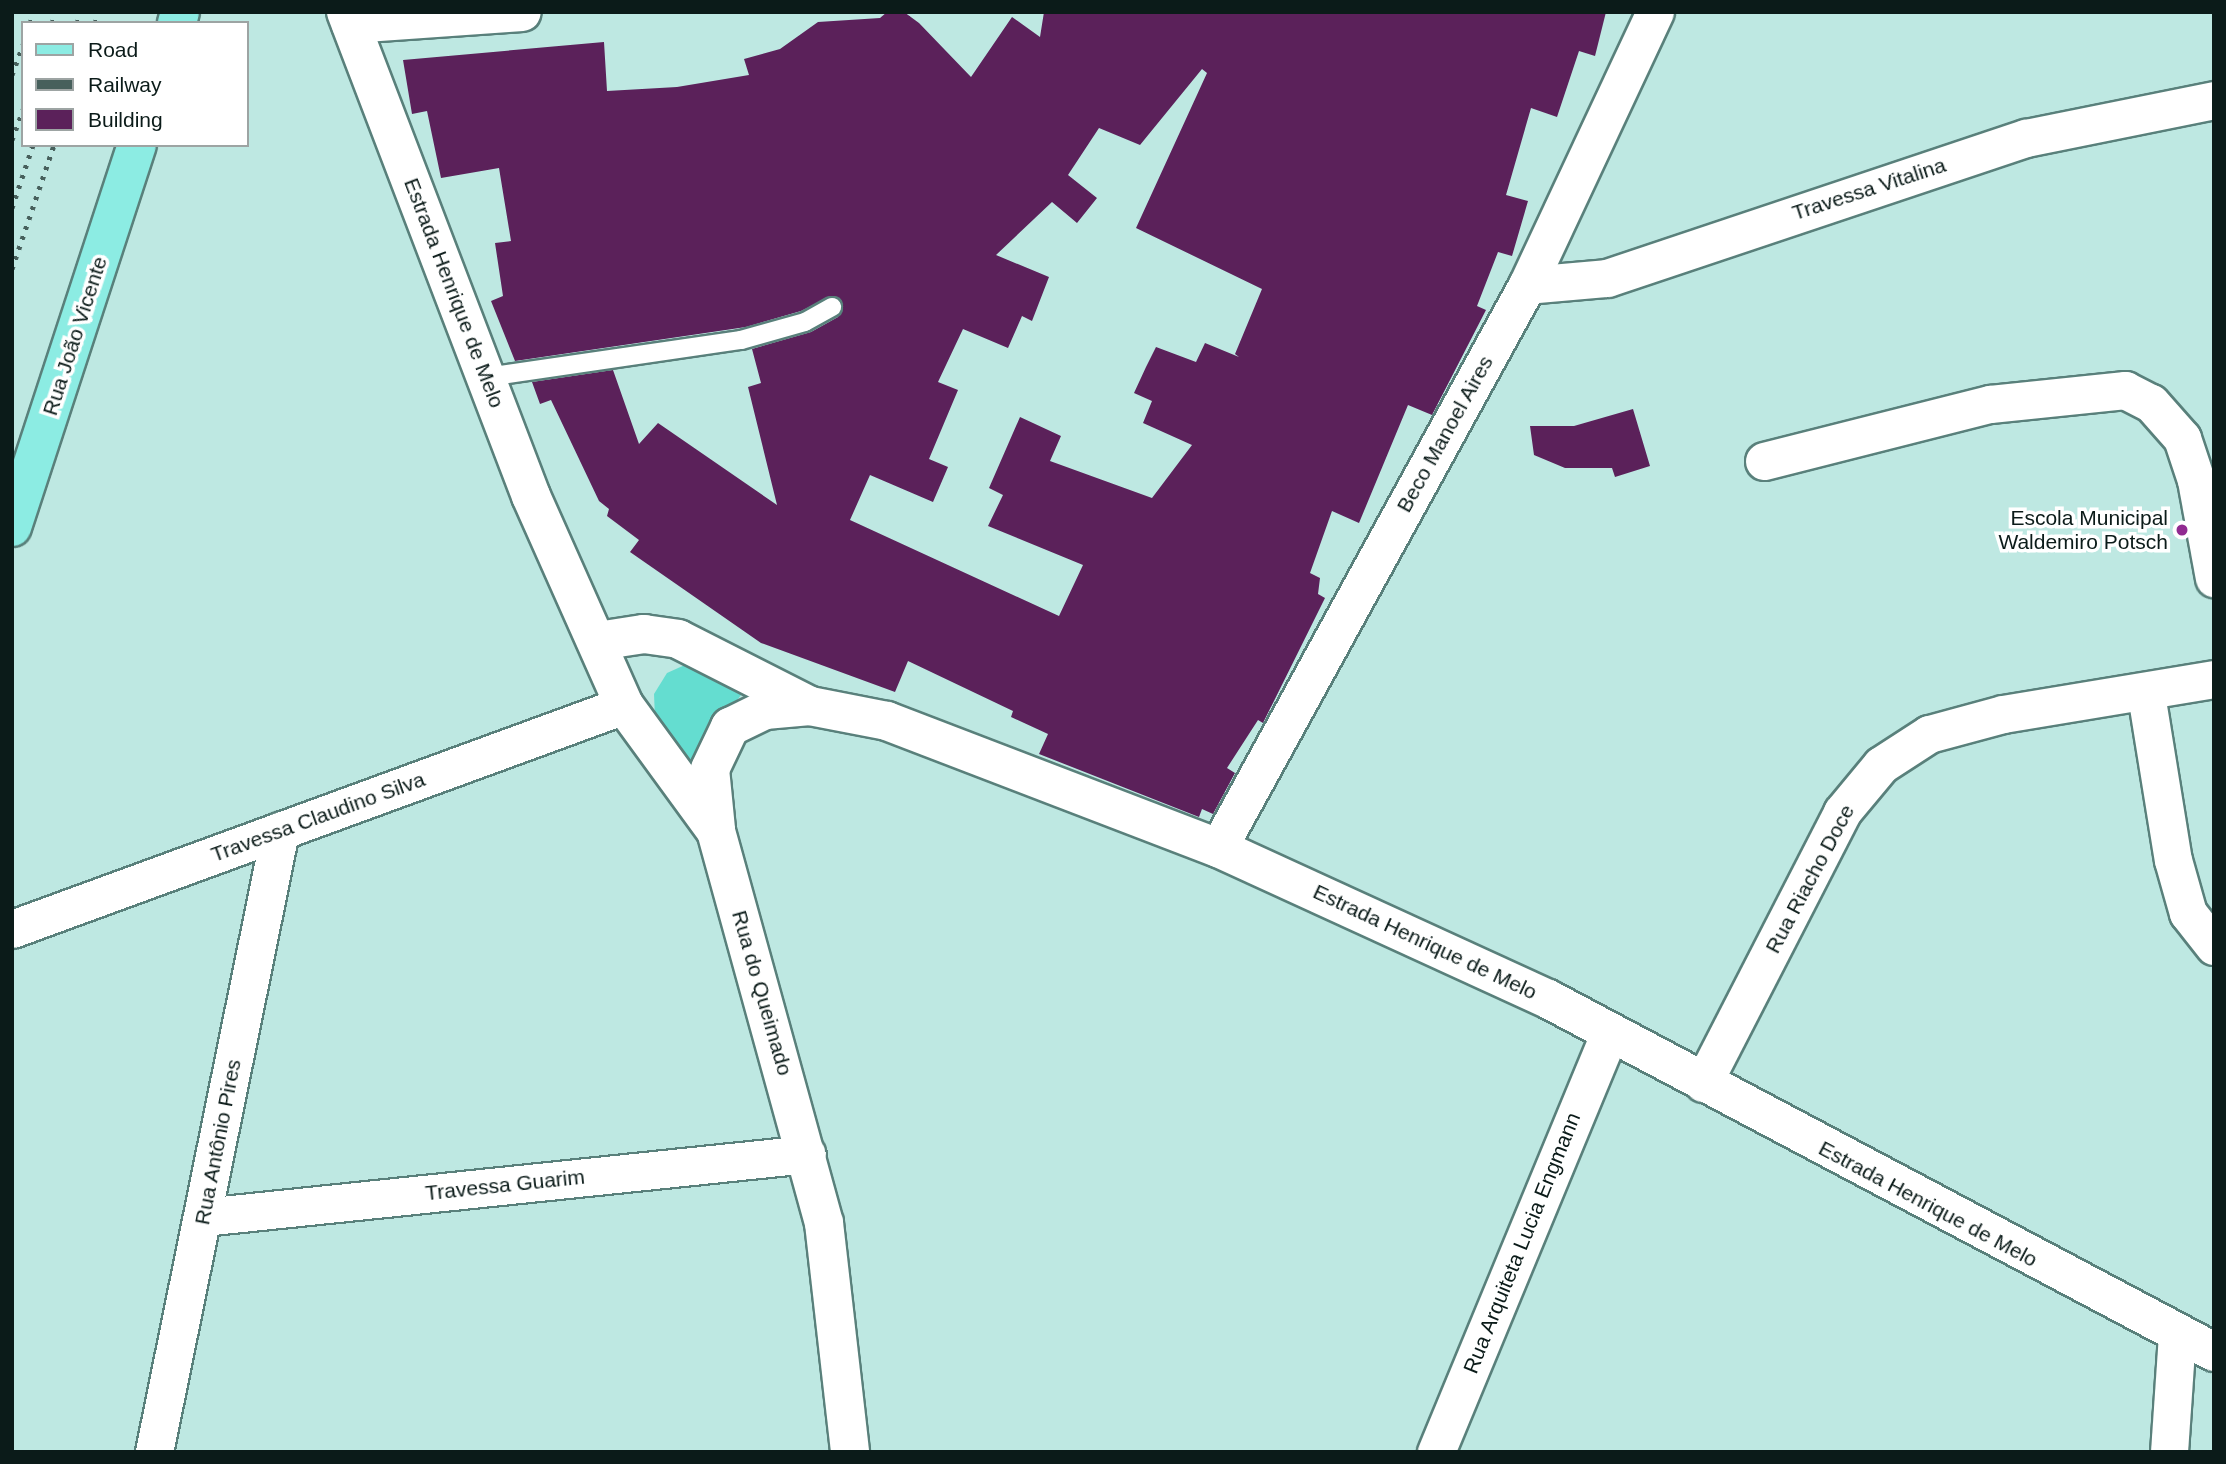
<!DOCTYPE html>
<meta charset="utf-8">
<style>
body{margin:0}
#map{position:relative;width:2226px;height:1464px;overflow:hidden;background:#bee8e2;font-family:Helvetica,sans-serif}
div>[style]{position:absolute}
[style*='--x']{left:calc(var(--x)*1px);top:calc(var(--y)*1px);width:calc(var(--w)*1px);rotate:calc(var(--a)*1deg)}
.green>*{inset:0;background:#64ddd0}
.building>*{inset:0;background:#5b215a}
.roads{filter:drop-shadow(2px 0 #59807b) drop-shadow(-2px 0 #59807b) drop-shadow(0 2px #59807b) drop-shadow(0 -2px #59807b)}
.service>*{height:18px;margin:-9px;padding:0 9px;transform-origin:9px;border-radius:9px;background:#fff}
.minor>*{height:37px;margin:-18.5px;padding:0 18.5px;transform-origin:18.5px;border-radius:18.5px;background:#fff}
.secondary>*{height:38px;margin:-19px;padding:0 19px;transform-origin:19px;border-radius:19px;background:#fff}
.primary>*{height:38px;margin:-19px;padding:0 19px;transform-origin:19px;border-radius:19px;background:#8cece3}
.rail>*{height:5px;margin-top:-2.5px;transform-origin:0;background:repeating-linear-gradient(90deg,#47605c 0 3.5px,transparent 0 10.5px)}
.dots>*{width:19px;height:19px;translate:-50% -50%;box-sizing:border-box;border:4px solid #fff;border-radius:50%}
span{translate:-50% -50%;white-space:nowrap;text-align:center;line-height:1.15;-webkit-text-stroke:7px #fff;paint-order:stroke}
.street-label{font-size:21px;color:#0b1b19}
.poi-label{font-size:21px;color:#0b1b19}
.right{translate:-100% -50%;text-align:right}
.frame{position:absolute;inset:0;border:14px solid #0b1b19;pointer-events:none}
.legend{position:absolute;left:21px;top:21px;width:228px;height:126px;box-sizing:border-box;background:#fff;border:2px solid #9da4a3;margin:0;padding:9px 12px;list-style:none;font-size:21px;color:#0b1b19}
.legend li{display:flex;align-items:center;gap:14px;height:35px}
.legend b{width:35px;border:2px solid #9da4a3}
</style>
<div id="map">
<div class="green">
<div style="clip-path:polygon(696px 660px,750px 683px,683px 773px,655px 718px,654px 694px,667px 673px)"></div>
</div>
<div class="building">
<div style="clip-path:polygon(evenodd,887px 12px,904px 12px,919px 23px,971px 77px,1012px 17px,1040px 37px,1044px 12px,1606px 12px,1595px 56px,1579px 51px,1557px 117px,1531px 108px,1506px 195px,1528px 201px,1512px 256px,1498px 252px,1477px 306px,1486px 310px,1432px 415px,1408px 405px,1359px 523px,1332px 511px,1310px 573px,1320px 578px,1318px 594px,1325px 598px,1263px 723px,1258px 720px,1227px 768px,1235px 773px,1213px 814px,1202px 809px,1199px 817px,1039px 754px,1048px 734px,1011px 717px,1013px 711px,908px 661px,895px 692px,761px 643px,630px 552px,639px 540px,607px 516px,609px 509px,599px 501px,551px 400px,540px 404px,532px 382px,613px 370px,639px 444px,658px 423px,777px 505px,748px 387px,761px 383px,752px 349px,811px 332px,838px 317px,842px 302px,832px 296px,801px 311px,746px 327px,515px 361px,491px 301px,503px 296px,495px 243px,511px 241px,499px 168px,441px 178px,427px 111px,412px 114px,403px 60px,604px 42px,607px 91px,677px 87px,749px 75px,744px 59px,780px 49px,818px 22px,880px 18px,887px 12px,1202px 69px,1207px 73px,1136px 228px,1262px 289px,1235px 354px,1239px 357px,1205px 343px,1196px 362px,1156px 347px,1146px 367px,1134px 393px,1152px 401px,1143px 423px,1192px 445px,1152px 498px,1050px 461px,1061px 436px,1020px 417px,989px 488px,1003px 495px,988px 526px,1083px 565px,1059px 616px,850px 520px,870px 475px,933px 502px,948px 467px,929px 459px,958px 390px,938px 382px,963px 329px,1008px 348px,1022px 316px,1032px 321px,1049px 277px,996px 255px,1052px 202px,1077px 223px,1097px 198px,1068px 175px,1099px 128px,1140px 145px,1202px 69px)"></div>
<div style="clip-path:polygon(1633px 409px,1650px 466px,1615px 477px,1612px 468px,1565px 468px,1534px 455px,1530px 426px,1574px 426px)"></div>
</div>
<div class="roads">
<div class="service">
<div style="--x:487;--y:377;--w:257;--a:-8.3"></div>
<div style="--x:741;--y:340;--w:66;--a:-15.7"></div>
<div style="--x:805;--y:322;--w:31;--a:-29"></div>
</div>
<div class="minor">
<div style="--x:350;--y:24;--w:172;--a:-4"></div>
<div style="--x:1527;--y:285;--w:80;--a:-5"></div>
<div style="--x:1607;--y:278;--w:442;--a:-18.5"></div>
<div style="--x:2026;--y:138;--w:192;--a:-11.4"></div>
<div style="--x:1764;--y:461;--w:233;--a:-14.2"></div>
<div style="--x:1990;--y:404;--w:136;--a:-5.9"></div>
<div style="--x:2125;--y:390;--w:29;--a:27"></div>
<div style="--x:2151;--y:403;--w:47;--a:48.5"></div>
<div style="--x:2182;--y:438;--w:44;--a:71.6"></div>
<div style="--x:2196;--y:480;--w:100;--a:79.6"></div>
<div style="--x:2146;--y:694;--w:168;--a:80.8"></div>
<div style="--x:2173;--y:860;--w:55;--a:74.2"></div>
<div style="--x:2188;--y:913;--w:42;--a:51.8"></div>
<div style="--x:1218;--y:848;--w:642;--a:-61.24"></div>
<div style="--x:1527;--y:285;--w:302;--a:-64.9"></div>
<div style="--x:12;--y:929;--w:652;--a:-20.1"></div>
<div style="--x:1703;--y:1083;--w:305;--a:-62.8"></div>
<div style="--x:1842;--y:812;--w:61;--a:-50.3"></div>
<div style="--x:1881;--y:765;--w:57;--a:-32.9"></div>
<div style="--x:1929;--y:734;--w:77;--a:-15.1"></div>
<div style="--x:2003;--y:714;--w:214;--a:-9.4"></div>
<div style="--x:203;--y:1217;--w:607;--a:-5.95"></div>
<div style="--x:154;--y:1452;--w:634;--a:-78.53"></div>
<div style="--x:1436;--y:1452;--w:452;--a:-67.5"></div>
<div style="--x:2169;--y:1452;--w:116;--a:-86.1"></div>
</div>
<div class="secondary">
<div style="--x:346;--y:12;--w:518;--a:69.08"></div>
<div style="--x:531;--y:496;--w:229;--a:66"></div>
<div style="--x:624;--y:705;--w:156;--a:53.9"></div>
<div style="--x:716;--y:831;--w:407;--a:74.6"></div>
<div style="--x:824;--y:1223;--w:230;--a:83.5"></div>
<div style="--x:598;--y:641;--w:47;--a:-8.7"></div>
<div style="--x:644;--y:634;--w:34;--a:8"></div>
<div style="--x:678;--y:639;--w:148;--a:26.9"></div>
<div style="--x:810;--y:706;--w:78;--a:11"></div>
<div style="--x:887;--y:721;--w:355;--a:21"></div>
<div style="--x:1218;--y:848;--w:363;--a:24.6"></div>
<div style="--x:1548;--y:999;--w:754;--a:27.92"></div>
<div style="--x:716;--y:829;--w:60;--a:-95.7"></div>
<div style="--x:710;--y:769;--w:47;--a:-64.5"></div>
<div style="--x:730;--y:727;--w:39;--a:-26"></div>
<div style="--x:765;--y:710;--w:45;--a:-5.1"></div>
</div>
<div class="primary">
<div style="--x:177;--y:23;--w:11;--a:-75"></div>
<div style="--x:12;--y:527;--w:402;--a:-71.9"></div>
</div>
</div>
<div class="rail">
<div style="--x:30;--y:23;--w:12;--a:-70"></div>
<div style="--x:52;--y:23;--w:12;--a:-70"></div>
<div style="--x:77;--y:23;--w:12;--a:-70"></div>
<div style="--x:95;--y:23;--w:12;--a:-70"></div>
<div style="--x:12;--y:75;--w:33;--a:-70"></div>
<div style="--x:12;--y:140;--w:33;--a:-70"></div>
<div style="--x:12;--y:208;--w:66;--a:-71.6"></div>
<div style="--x:12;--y:269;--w:131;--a:-71.3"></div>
</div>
<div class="dots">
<div style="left:2182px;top:530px;background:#912b91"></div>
</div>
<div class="street-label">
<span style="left:1869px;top:189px;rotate:-18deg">Travessa Vitalina</span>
<span style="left:454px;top:293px;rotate:69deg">Estrada Henrique de Melo</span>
<span style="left:75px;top:336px;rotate:-72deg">Rua João Vicente</span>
<span style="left:1445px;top:434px;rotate:-61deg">Beco Manoel Aires</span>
<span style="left:318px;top:817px;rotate:-20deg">Travessa Claudino Silva</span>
<span style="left:1810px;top:879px;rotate:-62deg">Rua Riacho Doce</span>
<span style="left:1425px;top:942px;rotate:25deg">Estrada Henrique de Melo</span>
<span style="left:762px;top:993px;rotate:74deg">Rua do Queimado</span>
<span style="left:218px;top:1142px;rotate:-79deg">Rua Antônio Pires</span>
<span style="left:505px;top:1185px;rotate:-6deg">Travessa Guarim</span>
<span style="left:1928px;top:1204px;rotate:28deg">Estrada Henrique de Melo</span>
<span style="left:1522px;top:1243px;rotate:-68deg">Rua Arquiteta Lucia Engmann</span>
</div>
<div class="poi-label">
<span class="right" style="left:2168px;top:530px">Escola Municipal<br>Waldemiro Potsch</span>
</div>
<div class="frame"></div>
<ul class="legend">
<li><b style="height:9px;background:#8cece3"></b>Road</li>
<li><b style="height:9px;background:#47605c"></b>Railway</li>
<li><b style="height:19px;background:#5b215a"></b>Building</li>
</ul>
</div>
